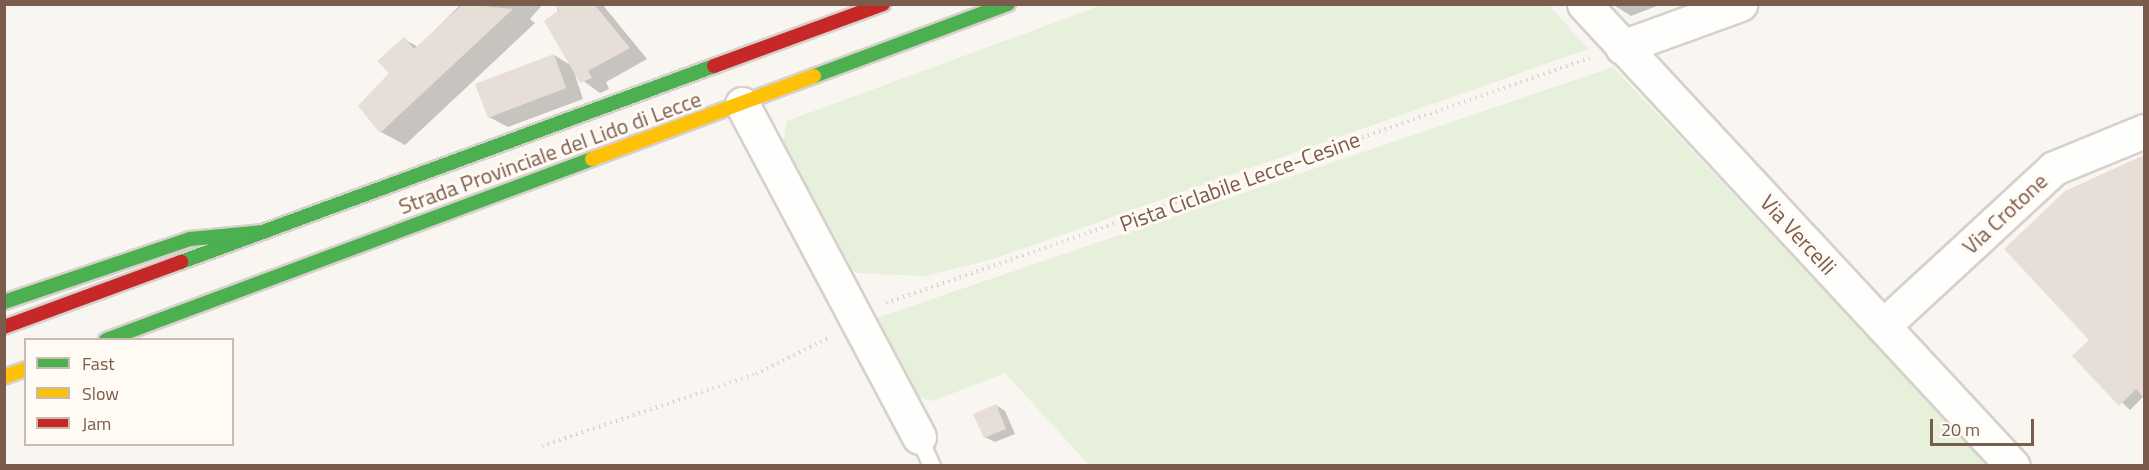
<!DOCTYPE html>
<style>
body{margin:0}
#map{position:relative;width:2149px;height:470px;overflow:hidden;background:#f9f5f0;font-family:"Titillium Web",sans-serif}
div>[style]{position:absolute}
[style*='--x']{left:calc(var(--x)*1px);top:calc(var(--y)*1px);width:calc(var(--w)*1px);rotate:calc(var(--a)*1deg)}
.green>*{inset:0;background:#e7f0db}
.shadow>*{inset:0;background:#0003}
.building>*{inset:0;background:#e6ded7}
.path>*{height:4px;margin-top:-2px;transform-origin:0;background:repeating-linear-gradient(90deg,#dcd5d0 0 1.5px,transparent 0 6px)}
.roads{filter:drop-shadow(2px 0 #d7d1cb) drop-shadow(-2px 0 #d7d1cb) drop-shadow(0 2px #d7d1cb) drop-shadow(0 -2px #d7d1cb)}
.lane>*{height:16px;margin:-8px;padding:0 8px;transform-origin:8px;border-radius:8px;background:#fefefd}
.street>*{height:33px;margin:-16.5px;padding:0 16.5px;transform-origin:16.5px;border-radius:16.5px;background:#fefefd}
.fast>*{height:14px;margin:-7px;padding:0 7px;transform-origin:7px;border-radius:7px;background:#4caf50}
.slow>*{height:14px;margin:-7px;padding:0 7px;transform-origin:7px;border-radius:7px;background:#ffc107}
.jam>*{height:14px;margin:-7px;padding:0 7px;transform-origin:7px;border-radius:7px;background:#c62828}
span{translate:-50% -50%;white-space:nowrap;text-align:center;line-height:1.15;-webkit-text-stroke:6px #fffaf3;paint-order:stroke}
.street-label{font-size:22px;color:#7a5c4d}
.frame{position:absolute;inset:0;border:6px solid #7a5c4d;pointer-events:none}
.legend{position:absolute;left:24px;top:338px;width:210px;height:108px;box-sizing:border-box;background:#fffaf3;border:2px solid #cabbb1;margin:0;padding:8px 10px;list-style:none;font-size:18px;color:#7a5c4d}
.legend li{display:flex;align-items:center;gap:12px;height:30px}
.legend b{width:30px;border:2px solid #cabbb1}
.scale{position:absolute;left:1930px;top:419px;width:104px;height:27px;box-sizing:border-box;border:3px solid #7a5c4d;border-top:0;padding-left:8px;font-size:18px;line-height:21px;white-space:nowrap;color:#7a5c4d;-webkit-text-stroke:4px #fffaf3;paint-order:stroke}
</style>
<div id="map">
<div class="green">
<div style="clip-path:polygon(1102px 5px,1549px 5px,1588px 49px,993px 259px,925px 276px,857px 273px,844px 263px,783px 144px,787px 121px)"></div>
<div style="clip-path:polygon(1613px 67px,1989px 465px,1089px 465px,1005px 373px,933px 401px,909px 395px,876px 318px)"></div>
</div>
<div class="shadow">
<div style="clip-path:polygon(461px 4px,543px 4px,530px 19px,535px 23px,405px 145px,381px 132px,391px 73px,404px 39px,418px 47px)"></div>
<div style="clip-path:polygon(556px 4px,602px 4px,647px 59px,606px 82px,609px 89px,600px 93px,575px 75px,583px 99px,508px 127px,489px 117px,554px 55px,572px 66px)"></div>
<div style="clip-path:polygon(1612px 4px,1662px 4px,1631px 16px)"></div>
<div style="clip-path:polygon(2144px 157px,2144px 396px,2130px 410px,2074px 356px,2095px 345px,2066px 192px)"></div>
<div style="clip-path:polygon(996px 405px,1005px 411px,1015px 434px,995px 442px,985px 437px)"></div>
</div>
<div class="building">
<div style="clip-path:polygon(463px 4px,513px 9px,380px 133px,358px 106px,389px 73px,377px 61px,404px 37px,414px 49px)"></div>
<div style="clip-path:polygon(554px 4px,594px 4px,630px 48px,588px 71px,592px 78px,580px 83px,544px 21px,559px 10px)"></div>
<div style="clip-path:polygon(554px 54px,566px 88px,488px 118px,475px 84px)"></div>
<div style="clip-path:polygon(2144px 155px,2144px 398px,2136px 389px,2119px 406px,2072px 356px,2089px 340px,2004px 249px,2065px 191px)"></div>
<div style="clip-path:polygon(996px 404px,1006px 429px,984px 438px,973px 414px)"></div>
</div>
<div class="path">
<div style="--x:886;--y:303;--w:745;--a:-19.19"></div>
<div style="--x:542;--y:446;--w:226;--a:-18.6"></div>
<div style="--x:756;--y:374;--w:80;--a:-26.6"></div>
</div>
<div class="roads">
<div class="lane">
<div style="--x:919;--y:437;--w:32;--a:66"></div>
</div>
<div class="street">
<div style="--x:1584;--y:4;--w:630;--a:47.12"></div>
<div style="--x:1622;--y:47;--w:126;--a:-20"></div>
<div style="--x:742;--y:104;--w:377;--a:62"></div>
<div style="--x:1883;--y:326;--w:233;--a:-42.7"></div>
<div style="--x:2054;--y:168;--w:97;--a:-22.3"></div>
</div>
<div class="fast">
<div style="--x:814;--y:76;--w:207;--a:-20.4"></div>
<div style="--x:181;--y:262;--w:568;--a:-20.19"></div>
<div style="--x:4;--y:302;--w:196;--a:-18.7"></div>
<div style="--x:190;--y:239;--w:74;--a:-5.4"></div>
<div style="--x:106;--y:340;--w:519;--a:-20.43"></div>
</div>
<div class="slow">
<div style="--x:592;--y:159;--w:237;--a:-20.5"></div>
<div style="--x:4;--y:377;--w:23;--a:-20"></div>
</div>
<div class="jam">
<div style="--x:714;--y:66;--w:180;--a:-20.1"></div>
<div style="--x:4;--y:327;--w:189;--a:-20.2"></div>
</div>
</div>
<div class="street-label">
<span style="left:550px;top:153px;rotate:-20deg">Strada Provinciale del Lido di Lecce</span>
<span style="left:1240px;top:182px;rotate:-20deg">Pista Ciclabile Lecce-Cesine</span>
<span style="left:2005px;top:214px;rotate:-43deg">Via Crotone</span>
<span style="left:1798px;top:235px;rotate:47deg">Via Vercelli</span>
</div>
<div class="frame"></div>
<ul class="legend">
<li><b style="height:8px;background:#4caf50"></b>Fast</li>
<li><b style="height:8px;background:#ffc107"></b>Slow</li>
<li><b style="height:8px;background:#c62828"></b>Jam</li>
</ul>
<div class="scale">20 m</div>
</div>
